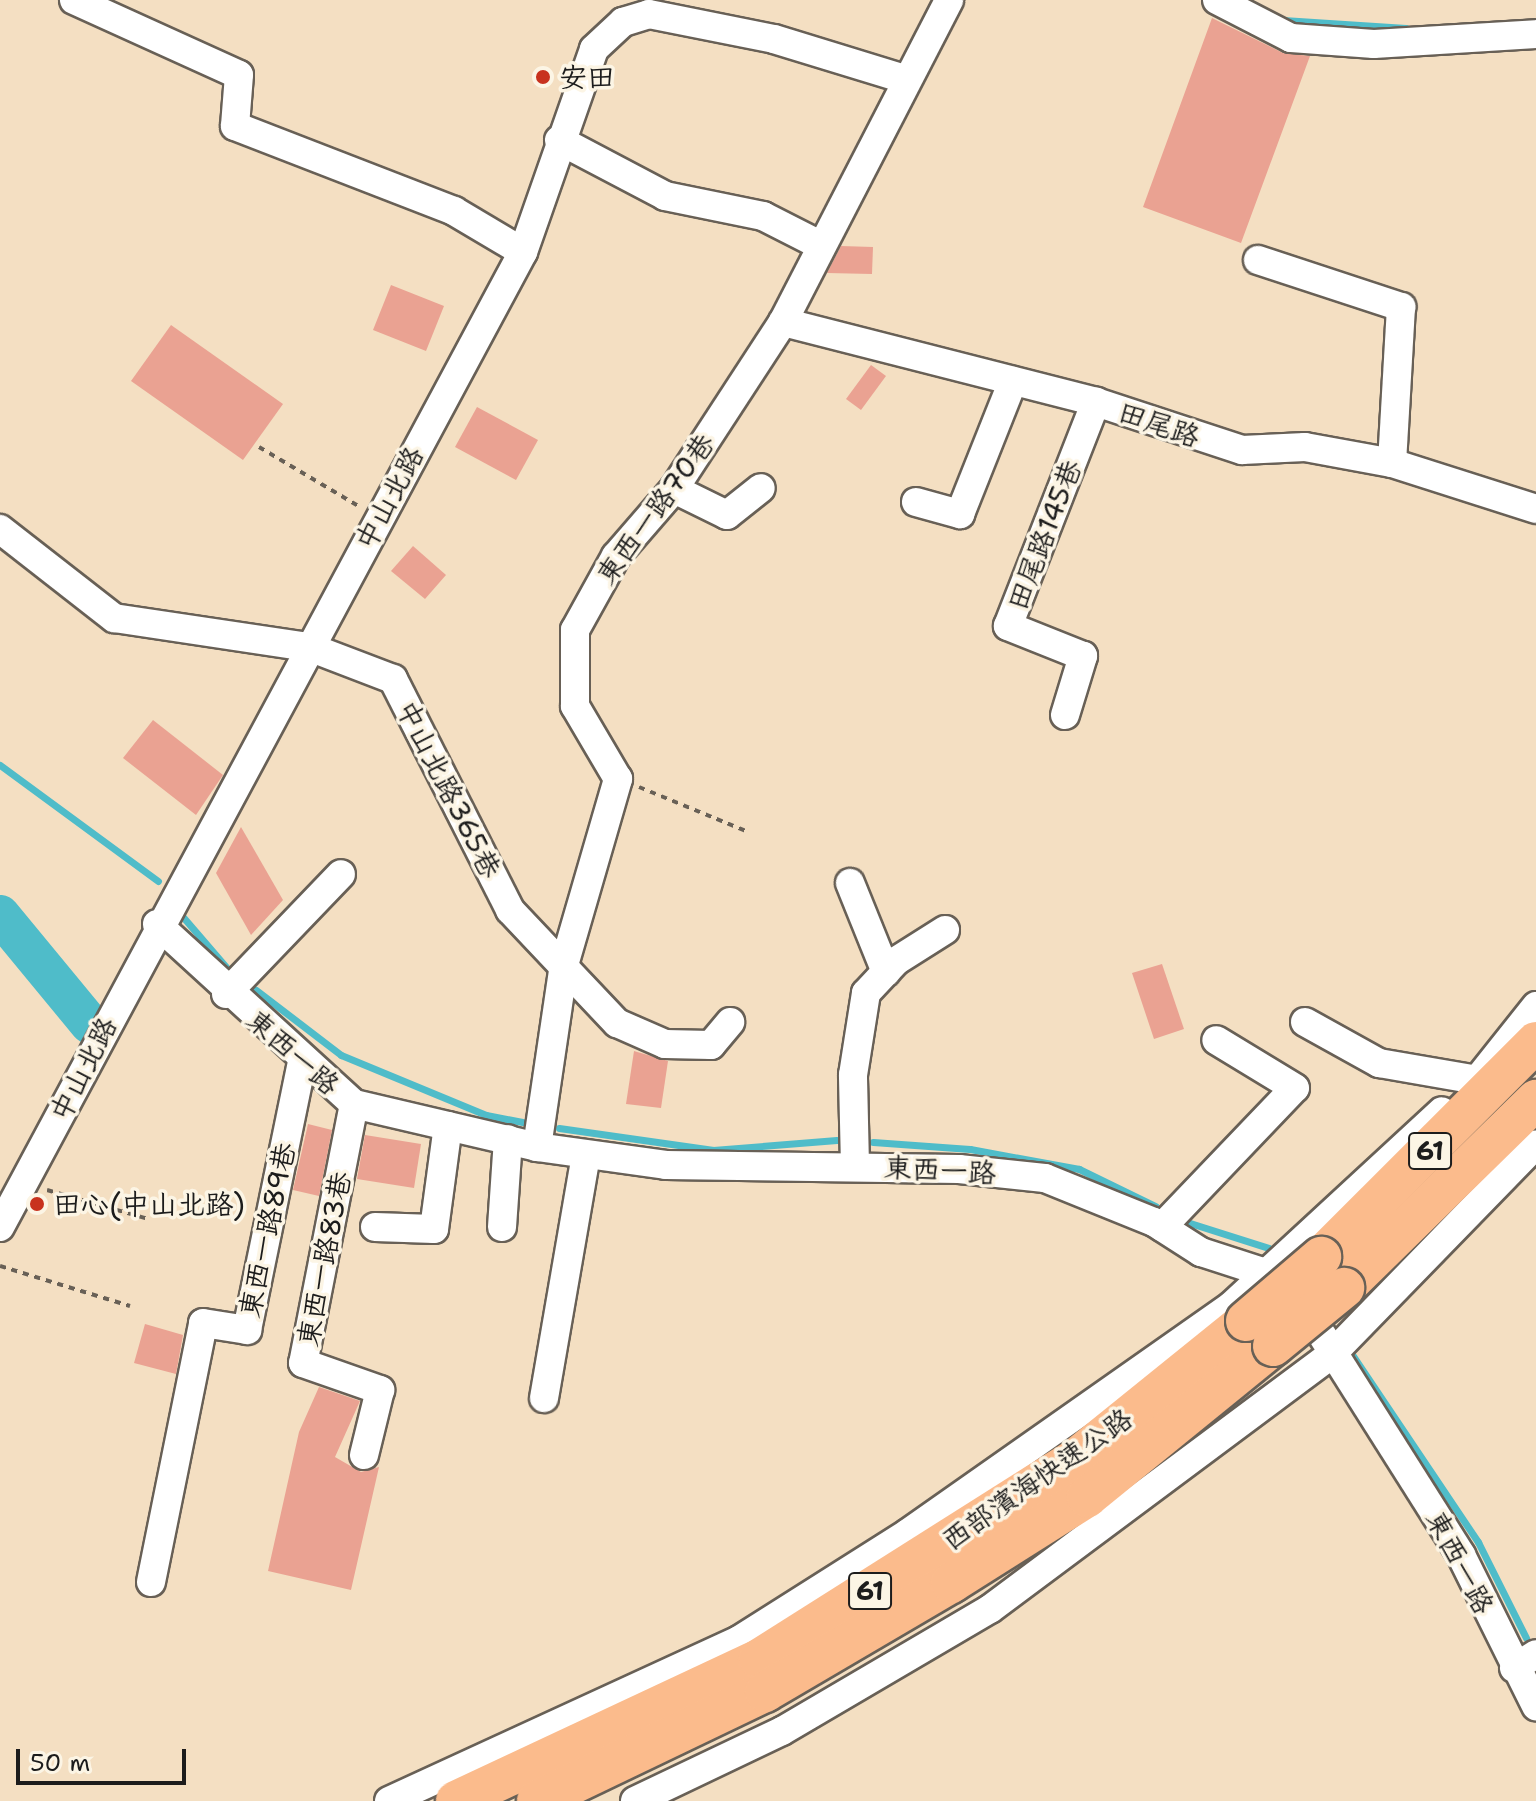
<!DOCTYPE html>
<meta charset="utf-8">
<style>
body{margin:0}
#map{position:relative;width:1536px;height:1801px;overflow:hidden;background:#f4dfc2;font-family:"Shantell Sans","LXGW WenKai TC",sans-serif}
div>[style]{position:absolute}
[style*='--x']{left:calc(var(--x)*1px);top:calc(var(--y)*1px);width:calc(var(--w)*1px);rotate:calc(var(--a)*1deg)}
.stream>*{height:7px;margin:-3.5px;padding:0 3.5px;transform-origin:3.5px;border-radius:3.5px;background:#4fbcc9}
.river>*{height:40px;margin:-20px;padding:0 20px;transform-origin:20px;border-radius:20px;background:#4fbcc9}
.building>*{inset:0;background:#eaa292}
.path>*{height:4px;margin-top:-2px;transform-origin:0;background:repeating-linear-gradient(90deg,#686056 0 6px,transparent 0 12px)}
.roads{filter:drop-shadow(2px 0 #686056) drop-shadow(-2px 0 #686056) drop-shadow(0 2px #686056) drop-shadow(0 -2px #686056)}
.minor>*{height:28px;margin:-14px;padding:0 14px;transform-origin:14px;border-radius:14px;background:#fff}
.highway>*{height:40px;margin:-20px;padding:0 20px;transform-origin:20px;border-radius:20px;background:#fbbb8c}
.bridges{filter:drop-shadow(2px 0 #686056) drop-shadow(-2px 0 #686056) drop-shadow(0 2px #686056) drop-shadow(0 -2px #686056)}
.highway-bridge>*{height:40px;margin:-20px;padding:0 20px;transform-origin:20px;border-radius:20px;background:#fbbb8c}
.dots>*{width:22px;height:22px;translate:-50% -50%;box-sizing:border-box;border:4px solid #fcf5e5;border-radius:50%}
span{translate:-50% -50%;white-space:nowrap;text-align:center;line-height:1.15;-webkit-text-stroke:7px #fcf5e5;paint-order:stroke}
.shield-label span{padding:2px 6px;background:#fcf5e5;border:2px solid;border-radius:6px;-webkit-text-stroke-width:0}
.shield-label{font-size:26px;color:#1c1c1c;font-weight:700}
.poi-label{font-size:28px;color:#1c1c1c}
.left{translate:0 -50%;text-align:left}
.street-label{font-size:28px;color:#1c1c1c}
.scale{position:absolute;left:16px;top:1749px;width:170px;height:36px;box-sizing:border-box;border:4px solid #1c1c1c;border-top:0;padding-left:10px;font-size:24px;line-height:28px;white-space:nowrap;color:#1c1c1c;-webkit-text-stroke:6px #fcf5e5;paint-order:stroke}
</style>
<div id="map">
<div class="stream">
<div style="--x:1283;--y:20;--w:123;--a:3.7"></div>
<div style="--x:0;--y:765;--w:196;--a:36.3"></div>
<div style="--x:183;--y:917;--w:66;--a:49.3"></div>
<div style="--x:256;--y:990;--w:107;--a:37.4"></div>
<div style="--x:341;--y:1055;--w:157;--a:22.5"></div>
<div style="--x:486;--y:1115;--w:37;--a:11"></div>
<div style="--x:559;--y:1128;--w:156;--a:8.1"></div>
<div style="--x:713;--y:1150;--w:124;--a:-4.6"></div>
<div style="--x:873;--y:1142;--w:97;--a:4.1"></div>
<div style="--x:970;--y:1149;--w:111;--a:10.4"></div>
<div style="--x:1079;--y:1169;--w:85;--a:26"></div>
<div style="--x:1190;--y:1223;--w:83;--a:17.6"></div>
<div style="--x:1351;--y:1353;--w:228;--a:56.1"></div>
<div style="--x:1478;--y:1542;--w:107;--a:63.4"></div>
</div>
<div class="river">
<div style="--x:0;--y:915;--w:141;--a:50.5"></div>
</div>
<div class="building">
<div style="clip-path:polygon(1212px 18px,1283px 53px,1310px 56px,1241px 243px,1143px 207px)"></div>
<div style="clip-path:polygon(841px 246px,873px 247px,872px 274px,827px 273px)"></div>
<div style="clip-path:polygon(391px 285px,444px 306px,426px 351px,373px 330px)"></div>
<div style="clip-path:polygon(171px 325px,283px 404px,243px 460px,131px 381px)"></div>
<div style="clip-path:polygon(871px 365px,886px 376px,861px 410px,846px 399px)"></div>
<div style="clip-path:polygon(477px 407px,538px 440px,516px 480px,455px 447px)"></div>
<div style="clip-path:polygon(413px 546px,446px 575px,425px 599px,391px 571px)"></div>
<div style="clip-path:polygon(153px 720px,223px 775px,196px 815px,123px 758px)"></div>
<div style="clip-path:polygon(241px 827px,283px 900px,251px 935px,216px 873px)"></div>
<div style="clip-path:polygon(1162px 964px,1184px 1029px,1154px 1039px,1132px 973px)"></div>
<div style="clip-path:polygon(634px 1051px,668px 1061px,661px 1108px,626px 1104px)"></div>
<div style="clip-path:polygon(308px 1124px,332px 1130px,319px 1196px,293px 1190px)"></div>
<div style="clip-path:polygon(365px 1135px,421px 1144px,414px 1188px,357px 1179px)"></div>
<div style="clip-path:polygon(145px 1324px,183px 1335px,176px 1374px,134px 1363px)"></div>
<div style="clip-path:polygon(319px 1387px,360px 1401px,335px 1457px,361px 1472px,379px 1467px,351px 1590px,268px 1571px,299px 1432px)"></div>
</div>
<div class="path">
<div style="--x:259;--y:447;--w:117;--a:30.7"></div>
<div style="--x:639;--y:787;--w:116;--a:22.4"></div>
<div style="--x:47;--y:1190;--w:105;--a:16"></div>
<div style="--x:0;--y:1266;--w:136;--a:17.1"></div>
</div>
<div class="roads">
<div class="minor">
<div style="--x:74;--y:0;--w:181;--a:24.4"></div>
<div style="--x:239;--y:75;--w:51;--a:94.5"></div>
<div style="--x:235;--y:126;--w:235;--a:21.2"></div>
<div style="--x:454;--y:211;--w:80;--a:30.7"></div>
<div style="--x:1217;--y:0;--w:83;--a:27.2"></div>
<div style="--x:1291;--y:38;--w:83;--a:4.1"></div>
<div style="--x:1374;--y:44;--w:162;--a:-3.5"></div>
<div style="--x:559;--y:140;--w:120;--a:27.8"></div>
<div style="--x:665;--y:196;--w:100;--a:11.5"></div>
<div style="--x:763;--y:216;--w:64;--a:27"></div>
<div style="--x:1258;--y:260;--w:151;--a:18.2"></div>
<div style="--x:1401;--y:307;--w:156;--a:93.3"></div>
<div style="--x:783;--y:322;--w:323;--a:14.3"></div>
<div style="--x:1096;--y:402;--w:154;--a:18.2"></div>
<div style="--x:1242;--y:450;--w:63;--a:-2.7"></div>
<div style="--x:1305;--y:447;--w:88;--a:10.4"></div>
<div style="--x:1392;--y:463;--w:151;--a:17.7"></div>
<div style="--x:674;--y:489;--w:59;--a:26.1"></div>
<div style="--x:727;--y:515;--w:43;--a:-38.5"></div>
<div style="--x:916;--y:502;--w:46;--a:15.3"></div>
<div style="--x:960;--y:514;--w:143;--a:-68.3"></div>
<div style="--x:0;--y:529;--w:145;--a:38"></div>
<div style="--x:114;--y:618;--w:197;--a:8.5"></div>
<div style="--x:309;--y:647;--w:90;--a:20.9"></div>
<div style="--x:393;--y:679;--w:259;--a:63.1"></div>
<div style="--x:510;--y:910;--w:156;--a:46.6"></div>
<div style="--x:617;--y:1023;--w:52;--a:23.6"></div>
<div style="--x:665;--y:1044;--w:46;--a:1.2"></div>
<div style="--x:711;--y:1045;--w:30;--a:-50"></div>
<div style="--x:1065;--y:715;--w:62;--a:-73"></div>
<div style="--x:1083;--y:656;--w:81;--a:-158.2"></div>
<div style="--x:1008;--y:626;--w:241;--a:-68.6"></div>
<div style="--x:850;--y:883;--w:96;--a:68"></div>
<div style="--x:157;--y:924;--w:267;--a:42.4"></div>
<div style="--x:354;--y:1104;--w:188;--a:13.2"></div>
<div style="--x:537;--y:1147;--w:130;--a:7.9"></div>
<div style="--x:666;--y:1165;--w:293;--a:0.8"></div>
<div style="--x:959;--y:1169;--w:86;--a:6"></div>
<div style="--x:1045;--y:1178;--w:118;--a:22"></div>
<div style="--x:1154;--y:1222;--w:56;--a:32.6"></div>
<div style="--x:1201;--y:1252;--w:65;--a:17.9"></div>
<div style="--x:1263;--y:1272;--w:77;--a:45.5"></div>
<div style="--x:1317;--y:1327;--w:270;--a:57.7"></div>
<div style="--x:1461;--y:1555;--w:169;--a:63.6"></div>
<div style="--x:226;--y:994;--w:166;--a:-46.2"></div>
<div style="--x:1305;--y:1022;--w:85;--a:29"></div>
<div style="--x:1379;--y:1063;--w:99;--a:9.8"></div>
<div style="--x:1482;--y:1074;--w:87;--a:-51.5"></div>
<div style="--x:354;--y:1104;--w:264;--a:101.1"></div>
<div style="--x:303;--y:1363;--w:82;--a:19.3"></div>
<div style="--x:380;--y:1390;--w:67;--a:103.8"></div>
<div style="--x:537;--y:1147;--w:184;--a:-81.6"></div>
<div style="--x:564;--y:965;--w:194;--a:-73.8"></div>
<div style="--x:618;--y:779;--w:85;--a:-120.5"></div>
<div style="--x:575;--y:706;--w:76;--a:-90"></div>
<div style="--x:575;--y:630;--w:85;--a:-61"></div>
<div style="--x:616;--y:556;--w:89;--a:-49.1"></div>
<div style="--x:674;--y:489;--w:199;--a:-56.9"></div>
<div style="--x:783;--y:322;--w:362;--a:-62.7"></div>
<div style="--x:855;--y:1166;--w:91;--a:-91.3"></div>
<div style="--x:853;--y:1075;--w:83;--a:-81"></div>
<div style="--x:866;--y:993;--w:44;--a:-46.8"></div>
<div style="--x:896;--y:961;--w:58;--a:-32.3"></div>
<div style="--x:0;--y:1227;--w:1106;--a:-61.79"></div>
<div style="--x:523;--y:252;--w:215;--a:-70.7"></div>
<div style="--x:594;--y:49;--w:40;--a:-43"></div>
<div style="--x:623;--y:22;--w:27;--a:-17"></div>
<div style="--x:649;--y:14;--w:127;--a:11.3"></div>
<div style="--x:774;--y:39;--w:137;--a:17"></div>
<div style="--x:375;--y:1227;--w:59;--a:1.9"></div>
<div style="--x:434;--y:1229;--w:104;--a:-82.3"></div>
<div style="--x:502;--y:1227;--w:88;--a:-86.1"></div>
<div style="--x:1162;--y:1227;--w:192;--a:-46.3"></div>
<div style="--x:1295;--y:1088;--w:92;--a:-148.7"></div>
<div style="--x:544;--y:1398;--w:247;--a:-80.2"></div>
<div style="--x:151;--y:1582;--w:264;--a:-78.6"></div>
<div style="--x:203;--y:1323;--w:45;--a:9"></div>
<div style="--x:247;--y:1330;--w:273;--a:-78.4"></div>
<div style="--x:1514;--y:1668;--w:26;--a:-32"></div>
<div style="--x:389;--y:1801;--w:385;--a:-24.7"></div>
<div style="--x:739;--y:1640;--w:200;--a:-32.3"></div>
<div style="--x:908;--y:1533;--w:395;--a:-35.1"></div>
<div style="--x:1231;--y:1306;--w:287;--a:-42.7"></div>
<div style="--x:635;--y:1801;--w:163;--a:-25.5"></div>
<div style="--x:782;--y:1731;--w:241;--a:-30.4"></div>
<div style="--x:990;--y:1609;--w:428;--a:-36.7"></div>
<div style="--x:1333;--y:1353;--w:291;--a:-45.8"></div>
</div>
<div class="highway">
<div style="--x:1321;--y:1257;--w:304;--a:-45"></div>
<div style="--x:1344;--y:1288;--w:269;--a:-44.4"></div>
<div style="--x:456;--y:1801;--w:335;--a:-25.1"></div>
<div style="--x:759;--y:1659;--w:373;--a:-32.3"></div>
<div style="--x:1074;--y:1460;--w:221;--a:-38.9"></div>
<div style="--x:537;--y:1801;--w:253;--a:-25.6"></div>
<div style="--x:765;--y:1692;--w:216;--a:-30.4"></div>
<div style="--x:951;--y:1583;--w:161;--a:-32.3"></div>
<div style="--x:1087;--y:1497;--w:240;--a:-39.1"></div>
</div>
</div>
<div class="bridges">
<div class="highway-bridge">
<div style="--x:1246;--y:1321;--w:99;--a:-40.5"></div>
<div style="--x:1273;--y:1346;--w:92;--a:-39.2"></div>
</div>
</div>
<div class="dots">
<div style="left:543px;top:77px;background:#c8321e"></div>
<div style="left:37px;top:1204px;background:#c8321e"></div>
</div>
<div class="shield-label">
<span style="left:1430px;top:1151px">61</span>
<span style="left:870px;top:1591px">61</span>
</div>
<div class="poi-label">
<span class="left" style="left:559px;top:77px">安田</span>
<span class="left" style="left:53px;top:1204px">田心(中山北路)</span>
</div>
<div class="street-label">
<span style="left:1159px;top:424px;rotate:19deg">田尾路</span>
<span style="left:389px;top:498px;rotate:-62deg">中山北路</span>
<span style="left:655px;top:509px;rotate:-54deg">東西一路70巷</span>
<span style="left:1044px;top:535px;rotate:-69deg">田尾路145巷</span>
<span style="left:449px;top:789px;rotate:63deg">中山北路365巷</span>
<span style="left:293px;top:1052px;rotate:41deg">東西一路</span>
<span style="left:83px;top:1069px;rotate:-63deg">中山北路</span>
<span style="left:940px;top:1170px;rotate:3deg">東西一路</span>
<span style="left:267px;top:1230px;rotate:-78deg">東西一路89巷</span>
<span style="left:324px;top:1259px;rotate:-79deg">東西一路83巷</span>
<span style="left:1037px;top:1479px;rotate:-35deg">西部濱海快速公路</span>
<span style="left:1460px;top:1562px;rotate:62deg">東西一路</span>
</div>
<div class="scale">50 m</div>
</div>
